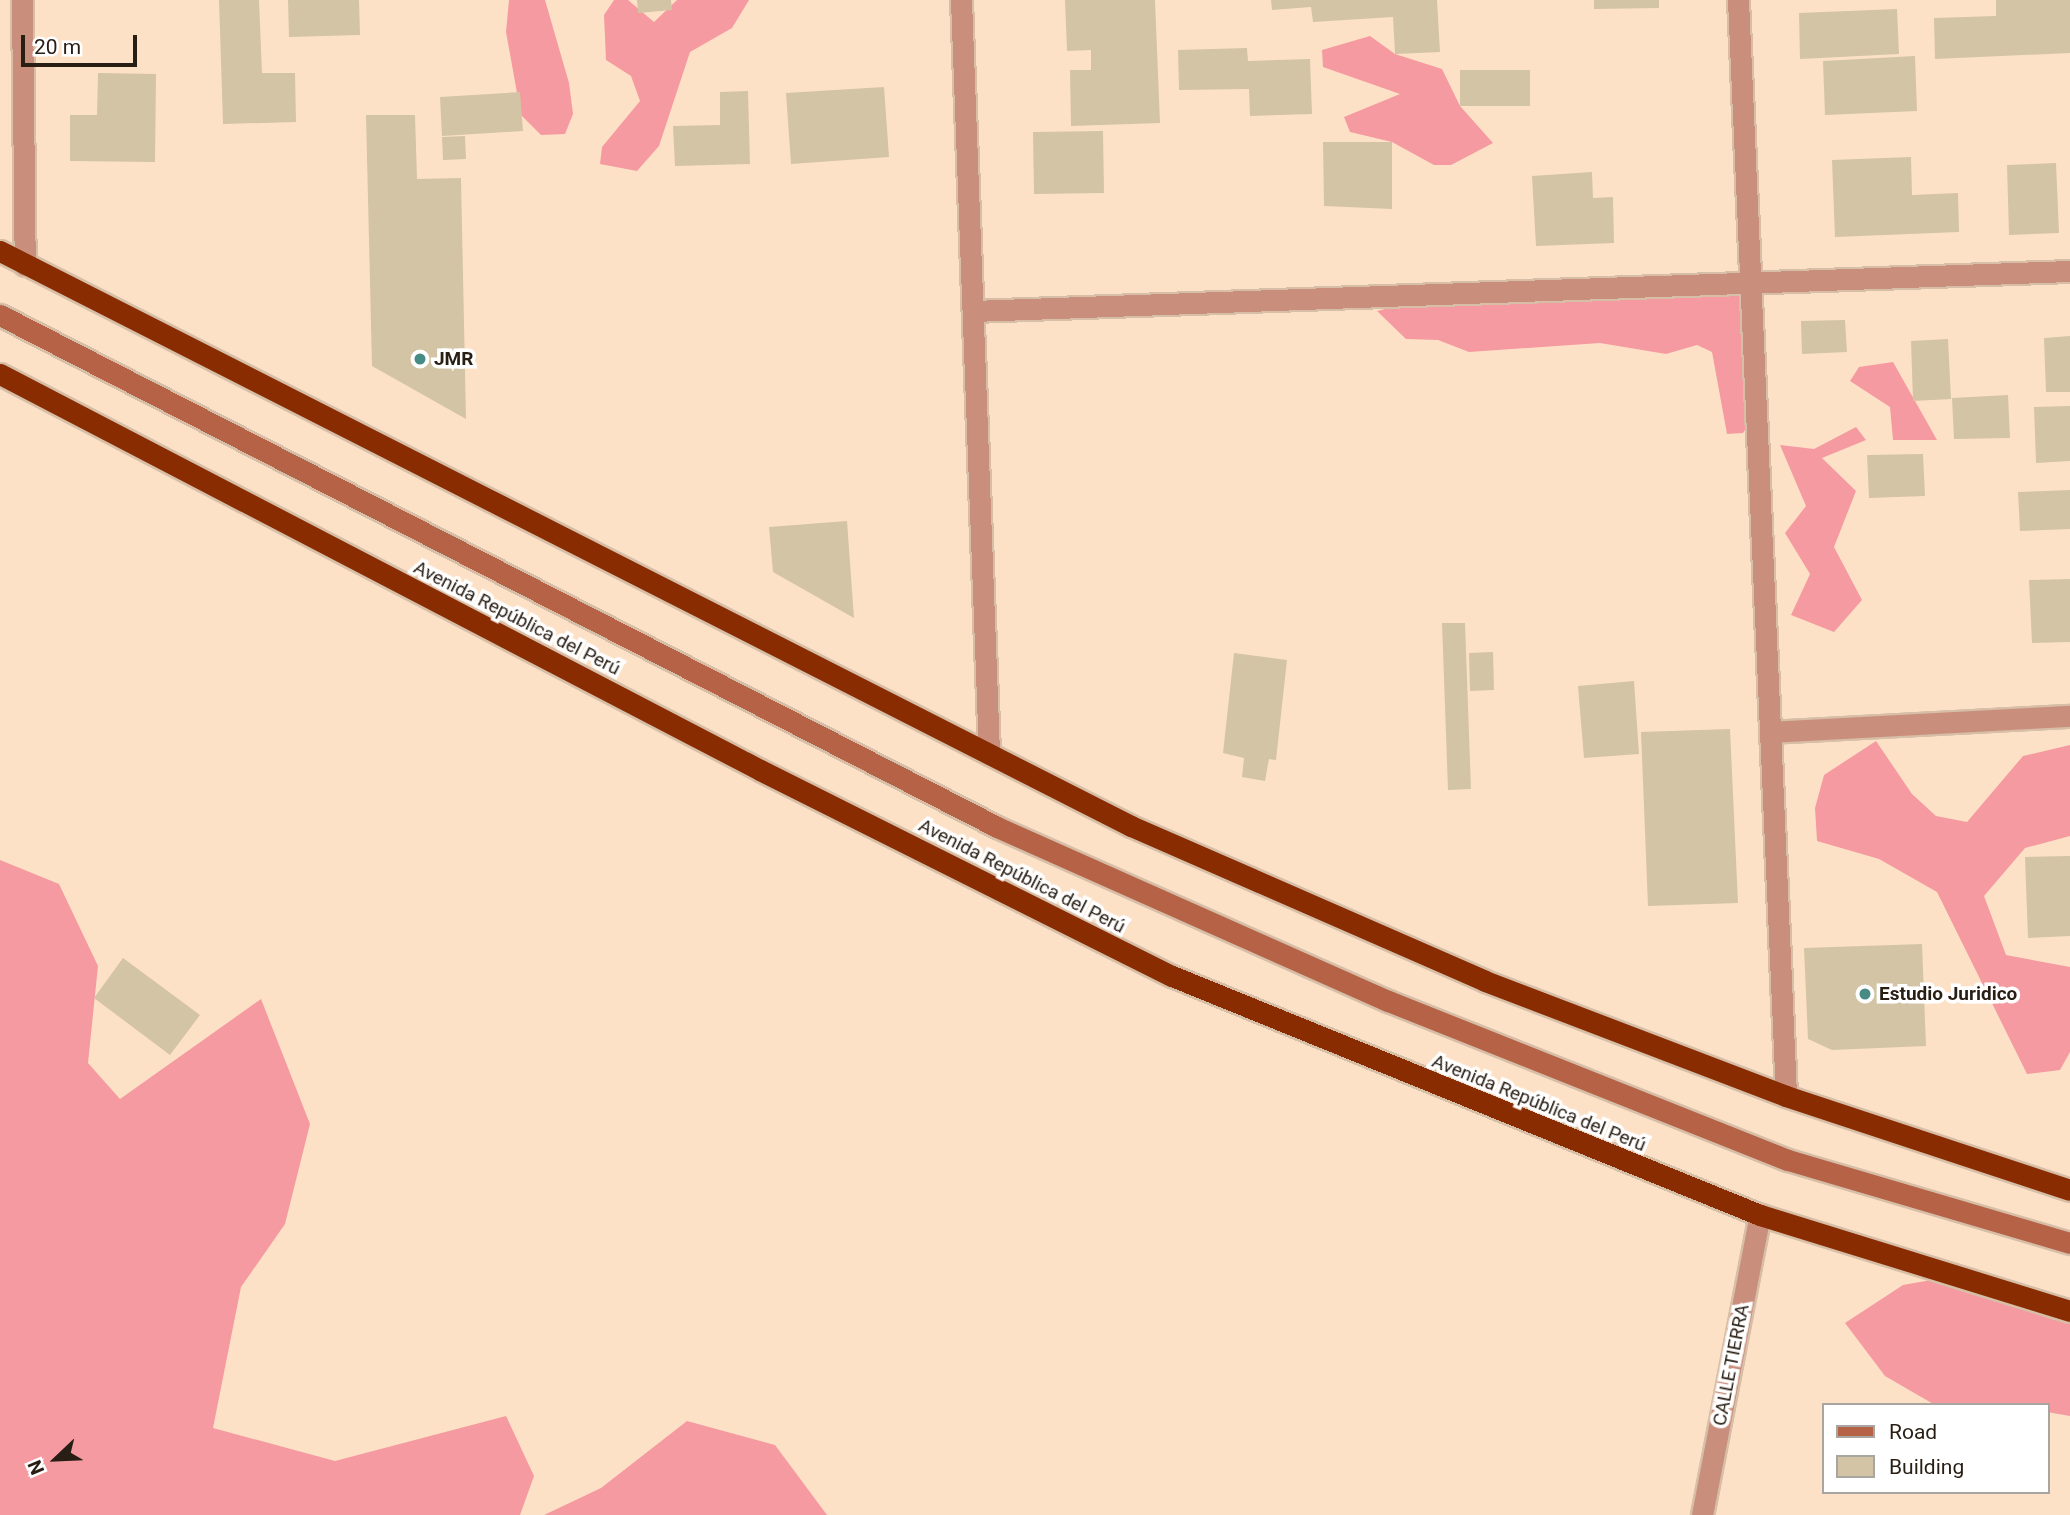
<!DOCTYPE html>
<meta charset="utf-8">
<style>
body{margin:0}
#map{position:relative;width:2070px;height:1515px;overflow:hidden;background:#fde1c7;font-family:Roboto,sans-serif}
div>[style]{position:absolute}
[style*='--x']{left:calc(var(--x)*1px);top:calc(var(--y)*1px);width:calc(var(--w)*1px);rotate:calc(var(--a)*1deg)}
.forest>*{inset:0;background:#f59aa0}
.building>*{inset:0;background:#d2c4a4}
.roads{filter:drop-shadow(2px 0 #d7bea7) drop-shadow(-2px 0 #d7bea7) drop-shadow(0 2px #d7bea7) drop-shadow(0 -2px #d7bea7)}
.street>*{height:21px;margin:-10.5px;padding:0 10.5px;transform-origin:10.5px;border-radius:10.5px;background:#c98f7c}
.secondary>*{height:21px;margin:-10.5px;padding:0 10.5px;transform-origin:10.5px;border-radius:10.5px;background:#b56246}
.highway>*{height:21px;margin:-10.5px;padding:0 10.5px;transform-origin:10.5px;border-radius:10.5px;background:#892c01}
.dots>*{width:19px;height:19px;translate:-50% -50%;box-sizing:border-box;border:4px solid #fff;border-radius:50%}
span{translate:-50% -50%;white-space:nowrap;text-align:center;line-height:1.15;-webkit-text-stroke:7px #fff;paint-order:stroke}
.poi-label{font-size:19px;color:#281e14;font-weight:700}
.left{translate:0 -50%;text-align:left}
.street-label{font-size:19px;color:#281e14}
.legend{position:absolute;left:1822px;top:1403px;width:228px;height:91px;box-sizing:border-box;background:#fff;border:2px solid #a9a5a1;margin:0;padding:9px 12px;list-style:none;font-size:21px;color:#281e14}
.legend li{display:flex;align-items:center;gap:14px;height:35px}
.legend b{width:35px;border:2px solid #a9a5a1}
.north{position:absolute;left:21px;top:1424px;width:70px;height:70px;-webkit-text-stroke:5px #fff;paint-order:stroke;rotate:247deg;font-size:19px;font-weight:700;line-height:28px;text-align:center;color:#281e14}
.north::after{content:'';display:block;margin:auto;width:24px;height:32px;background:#281e14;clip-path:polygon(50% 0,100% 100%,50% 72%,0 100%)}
.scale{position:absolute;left:21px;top:35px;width:116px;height:32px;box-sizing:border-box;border:4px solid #281e14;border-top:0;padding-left:9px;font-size:21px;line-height:24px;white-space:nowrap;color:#281e14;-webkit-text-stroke:5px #fff;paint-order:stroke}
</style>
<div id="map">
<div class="forest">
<div style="clip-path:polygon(509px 0,545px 0,569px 83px,573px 114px,565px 134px,541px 135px,521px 115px,506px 32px)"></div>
<div style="clip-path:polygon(614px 0,628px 0,654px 22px,677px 0,749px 0,732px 28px,690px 52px,659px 146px,637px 171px,600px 164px,602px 147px,640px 101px,631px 76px,606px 60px,604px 15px)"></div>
<div style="clip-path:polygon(1370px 36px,1395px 54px,1442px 69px,1460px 106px,1493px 143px,1451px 165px,1434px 165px,1392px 142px,1350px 132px,1344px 117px,1400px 94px,1323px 67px,1322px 50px)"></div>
<div style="clip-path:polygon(1698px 278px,1730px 280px,1746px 307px,1752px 419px,1743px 433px,1727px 434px,1712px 352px,1697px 345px,1666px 354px,1600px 343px,1469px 352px,1438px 340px,1406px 339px,1377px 311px,1440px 295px,1602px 301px)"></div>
<div style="clip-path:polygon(1893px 362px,1937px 440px,1893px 440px,1890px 407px,1850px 381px,1859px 367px)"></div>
<div style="clip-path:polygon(1856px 427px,1866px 440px,1822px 458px,1856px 491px,1834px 547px,1862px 600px,1834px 632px,1791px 615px,1810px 574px,1785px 533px,1806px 506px,1780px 445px,1814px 449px)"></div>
<div style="clip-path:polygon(1876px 741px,1912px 794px,1936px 816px,1967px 822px,2023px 756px,2070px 745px,2070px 836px,2025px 848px,1984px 896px,2006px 955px,2070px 967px,2070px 1052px,2060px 1070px,2027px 1074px,1937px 892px,1879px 859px,1817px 841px,1815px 808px,1824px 775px)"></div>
<div style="clip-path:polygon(0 860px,59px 884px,98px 966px,88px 1063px,120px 1099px,261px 999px,310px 1124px,285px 1224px,241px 1287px,213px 1428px,335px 1461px,506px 1416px,534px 1476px,520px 1515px,0 1515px)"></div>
<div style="clip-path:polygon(1937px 1279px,2070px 1312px,2070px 1416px,2047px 1412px,2047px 1405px,1935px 1405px,1885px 1376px,1845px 1323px,1903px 1285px)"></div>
<div style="clip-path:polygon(687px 1421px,775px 1445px,827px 1515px,544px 1515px,601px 1488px)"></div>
</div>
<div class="building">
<div style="clip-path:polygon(219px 0,259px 0,262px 73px,295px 73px,296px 122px,223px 124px)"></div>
<div style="clip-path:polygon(288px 0,359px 0,360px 35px,289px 37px)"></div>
<div style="clip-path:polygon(637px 0,671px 0,672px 10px,638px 13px)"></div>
<div style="clip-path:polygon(1065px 0,1155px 0,1160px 123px,1071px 126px,1070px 70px,1091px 70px,1091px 50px,1067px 51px)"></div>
<div style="clip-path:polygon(1271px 0,1437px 0,1440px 52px,1395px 54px,1393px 17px,1313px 22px,1311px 7px,1272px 10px)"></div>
<div style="clip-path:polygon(1594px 0,1659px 0,1659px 8px,1594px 9px)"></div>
<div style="clip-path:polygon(1996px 0,2070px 0,2070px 53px,1935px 59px,1934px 18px,1996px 16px)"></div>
<div style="clip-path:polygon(1897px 9px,1899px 54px,1800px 59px,1799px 13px)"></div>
<div style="clip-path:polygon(1247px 48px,1248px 61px,1310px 59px,1312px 114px,1250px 116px,1249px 89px,1179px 90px,1178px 50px)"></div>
<div style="clip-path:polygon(1915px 56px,1917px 111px,1825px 115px,1823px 61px)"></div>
<div style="clip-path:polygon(1460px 70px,1530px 70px,1530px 106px,1460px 106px)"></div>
<div style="clip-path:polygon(98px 73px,156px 74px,155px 162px,70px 161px,70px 115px,97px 115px)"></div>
<div style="clip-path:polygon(884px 87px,889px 157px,791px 164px,786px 93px)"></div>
<div style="clip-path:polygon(748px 91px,750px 164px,675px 166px,673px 126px,720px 125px,720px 92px)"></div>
<div style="clip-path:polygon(520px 92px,523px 131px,442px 136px,440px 97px)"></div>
<div style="clip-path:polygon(366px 115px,415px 115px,417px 179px,461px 178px,466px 419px,372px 366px)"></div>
<div style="clip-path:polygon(1103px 131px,1104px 193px,1034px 194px,1033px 132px)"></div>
<div style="clip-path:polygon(465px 136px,466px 159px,443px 160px,442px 137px)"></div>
<div style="clip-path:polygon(1323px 142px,1392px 142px,1392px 209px,1324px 206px)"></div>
<div style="clip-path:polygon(1911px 157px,1912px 195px,1958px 193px,1959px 232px,1835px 237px,1832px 160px)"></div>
<div style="clip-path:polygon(2056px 163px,2059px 233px,2009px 235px,2007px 165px)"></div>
<div style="clip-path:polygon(1592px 172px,1593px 198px,1613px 197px,1614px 243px,1536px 246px,1532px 176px)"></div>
<div style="clip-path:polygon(1845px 320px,1847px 352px,1802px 354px,1801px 321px)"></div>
<div style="clip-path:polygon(2070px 336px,2070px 392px,2046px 392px,2044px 338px)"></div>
<div style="clip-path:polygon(1948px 339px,1951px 399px,1913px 401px,1911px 341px)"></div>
<div style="clip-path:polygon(2008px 395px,2010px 438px,1954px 439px,1952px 398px)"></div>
<div style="clip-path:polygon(2070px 406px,2070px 461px,2036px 463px,2034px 407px)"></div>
<div style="clip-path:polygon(1923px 454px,1925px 496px,1869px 498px,1867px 455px)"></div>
<div style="clip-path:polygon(2070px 490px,2070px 529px,2020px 531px,2018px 492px)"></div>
<div style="clip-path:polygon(847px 521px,854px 618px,773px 572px,769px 527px)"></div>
<div style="clip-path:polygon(2070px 579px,2070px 642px,2032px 643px,2029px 580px)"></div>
<div style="clip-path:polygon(1442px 623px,1465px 623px,1471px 789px,1448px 790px)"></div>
<div style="clip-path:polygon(1493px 652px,1494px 690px,1470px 691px,1469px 653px)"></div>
<div style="clip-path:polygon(1234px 653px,1287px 660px,1276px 760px,1269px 759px,1265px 781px,1242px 777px,1244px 758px,1223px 753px)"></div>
<div style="clip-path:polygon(1634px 681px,1639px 754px,1584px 758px,1578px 686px)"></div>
<div style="clip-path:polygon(1730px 729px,1738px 903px,1648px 906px,1641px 732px)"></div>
<div style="clip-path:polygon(2070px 856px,2070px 936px,2028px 938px,2025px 857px)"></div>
<div style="clip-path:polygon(1922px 944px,1926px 1046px,1832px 1050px,1808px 1039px,1804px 948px)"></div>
<div style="clip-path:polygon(123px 958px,200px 1015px,170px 1055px,94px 998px)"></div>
</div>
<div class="roads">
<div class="street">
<div style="--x:22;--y:0;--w:265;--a:89.4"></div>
<div style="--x:961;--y:0;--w:754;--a:87.87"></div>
<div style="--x:1738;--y:0;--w:1097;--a:87.49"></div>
<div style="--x:973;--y:311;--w:1098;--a:-2.09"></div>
<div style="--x:1770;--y:732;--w:300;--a:-3.1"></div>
<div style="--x:1702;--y:1515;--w:306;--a:-79.1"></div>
</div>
<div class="secondary">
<div style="--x:0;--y:315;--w:1121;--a:27.18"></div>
<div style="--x:997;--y:827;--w:428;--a:24"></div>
<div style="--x:1388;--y:1001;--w:430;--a:21.7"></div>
<div style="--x:1788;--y:1160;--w:294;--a:16.4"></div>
</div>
<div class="highway">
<div style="--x:0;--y:251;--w:1269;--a:26.95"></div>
<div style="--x:1131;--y:826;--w:386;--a:23.6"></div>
<div style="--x:1485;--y:981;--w:322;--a:20.9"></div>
<div style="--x:1786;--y:1096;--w:299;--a:18.3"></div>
<div style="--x:0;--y:374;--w:857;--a:27.52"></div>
<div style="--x:760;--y:770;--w:461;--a:26.6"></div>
<div style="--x:1172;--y:976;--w:635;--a:22.12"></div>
<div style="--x:1760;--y:1215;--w:325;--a:17.2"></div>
</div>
</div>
<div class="dots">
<div style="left:420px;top:359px;background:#468c84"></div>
<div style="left:1865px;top:994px;background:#468c84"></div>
</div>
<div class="poi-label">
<span class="left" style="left:434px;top:359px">JMR</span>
<span class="left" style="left:1879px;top:994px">Estudio Juridico</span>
</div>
<div class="street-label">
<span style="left:517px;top:618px;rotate:27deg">Avenida República del Perú</span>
<span style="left:1022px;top:876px;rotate:27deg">Avenida República del Perú</span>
<span style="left:1539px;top:1103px;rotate:22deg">Avenida República del Perú</span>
<span style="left:1731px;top:1365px;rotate:-79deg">CALLE TIERRA</span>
</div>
<ul class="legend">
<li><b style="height:9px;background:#b56246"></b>Road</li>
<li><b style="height:19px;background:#d2c4a4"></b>Building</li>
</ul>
<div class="north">N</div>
<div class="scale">20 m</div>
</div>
